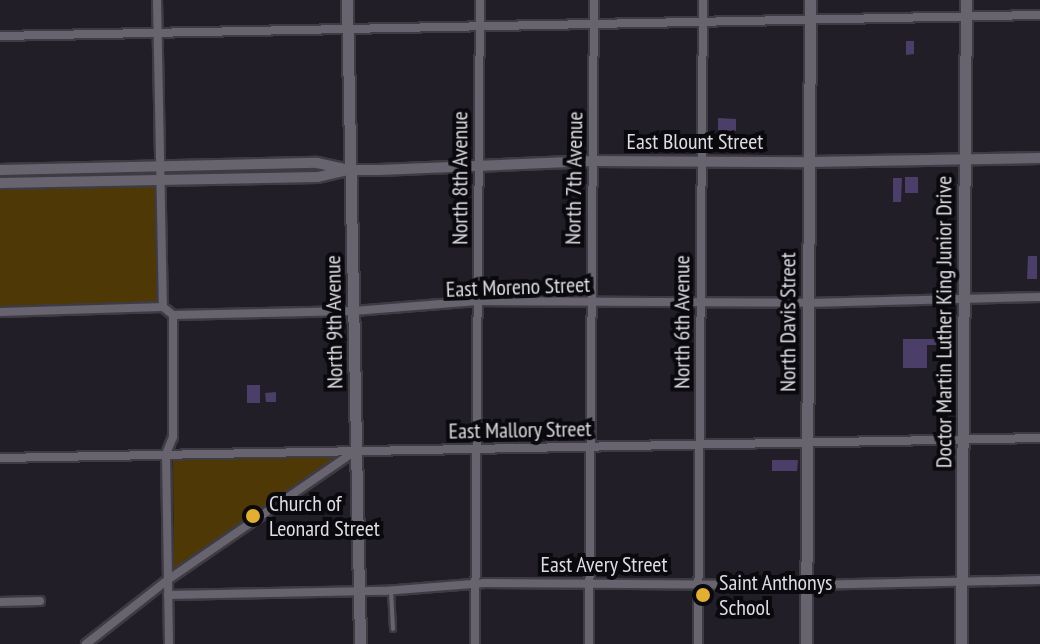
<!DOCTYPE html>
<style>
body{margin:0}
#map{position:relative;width:1040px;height:644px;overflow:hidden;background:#211e28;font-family:"PT Sans Narrow",sans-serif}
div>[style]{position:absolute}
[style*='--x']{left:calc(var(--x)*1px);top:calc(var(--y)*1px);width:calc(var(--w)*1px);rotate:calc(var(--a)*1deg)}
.green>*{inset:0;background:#4e3906}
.building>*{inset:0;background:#4b3e68}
.roads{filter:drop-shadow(2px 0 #3e3b43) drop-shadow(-2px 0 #3e3b43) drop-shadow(0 2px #3e3b43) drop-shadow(0 -2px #3e3b43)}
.service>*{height:4px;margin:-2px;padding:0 2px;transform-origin:2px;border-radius:2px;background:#67646f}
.minor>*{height:8px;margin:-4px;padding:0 4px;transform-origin:4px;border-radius:4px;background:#67646f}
.tertiary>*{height:10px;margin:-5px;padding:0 5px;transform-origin:5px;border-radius:5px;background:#67646f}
.secondary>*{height:11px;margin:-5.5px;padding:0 5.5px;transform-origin:5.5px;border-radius:5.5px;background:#67646f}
.dots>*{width:22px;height:22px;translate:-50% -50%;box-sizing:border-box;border:4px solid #0a090d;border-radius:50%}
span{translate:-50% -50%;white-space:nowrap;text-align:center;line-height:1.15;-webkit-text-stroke:8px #0a090d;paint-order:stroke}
.street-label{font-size:22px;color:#dedde3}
.poi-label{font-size:22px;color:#dedde3}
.left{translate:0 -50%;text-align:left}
</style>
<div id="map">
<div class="green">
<div style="clip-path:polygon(156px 184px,157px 302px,0 307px,0 188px)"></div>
<div style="clip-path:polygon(339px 456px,174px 569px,173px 459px)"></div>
</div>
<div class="building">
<div style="clip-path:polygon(906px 41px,914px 41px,914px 54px,906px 55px)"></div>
<div style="clip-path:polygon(718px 118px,736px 119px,736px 131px,718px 130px)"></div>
<div style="clip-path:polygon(905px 177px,918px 177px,918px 193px,905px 193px)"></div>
<div style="clip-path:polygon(893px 178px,902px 178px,901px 202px,893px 202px)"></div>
<div style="clip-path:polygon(1028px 256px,1037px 256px,1037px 279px,1027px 279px)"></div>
<div style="clip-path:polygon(903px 339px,951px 339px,951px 345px,927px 345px,927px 368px,903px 368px)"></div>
<div style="clip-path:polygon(247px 385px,260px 385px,260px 403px,247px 403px)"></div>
<div style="clip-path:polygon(276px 392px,276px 402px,266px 402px,265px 393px)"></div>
<div style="clip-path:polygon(772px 460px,798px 460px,797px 471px,772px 471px)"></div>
</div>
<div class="roads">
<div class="service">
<div style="--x:391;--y:591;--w:38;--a:87"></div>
</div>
<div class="minor">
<div style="--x:157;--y:0;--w:307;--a:88.9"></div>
<div style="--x:0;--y:36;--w:1040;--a:-1.16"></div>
<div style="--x:0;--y:312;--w:163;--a:-1.8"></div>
<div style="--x:163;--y:307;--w:13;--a:39"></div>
<div style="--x:173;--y:315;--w:181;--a:-1.3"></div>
<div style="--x:354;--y:311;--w:124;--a:-4.6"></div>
<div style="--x:478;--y:301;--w:330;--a:0.3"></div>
<div style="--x:808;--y:303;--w:232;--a:-1.5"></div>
<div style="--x:0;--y:458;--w:1040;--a:-1.1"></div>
<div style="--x:168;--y:595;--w:216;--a:-1.1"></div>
<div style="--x:384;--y:591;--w:101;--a:-4.5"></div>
<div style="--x:485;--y:583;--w:321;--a:0.4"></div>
<div style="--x:806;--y:585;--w:234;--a:-1.2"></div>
<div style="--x:0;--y:602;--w:40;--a:-1.4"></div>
<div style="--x:86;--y:644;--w:105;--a:-38.1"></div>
<div style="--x:169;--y:579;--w:226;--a:-34.5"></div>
<div style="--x:169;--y:644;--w:190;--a:-90.9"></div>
<div style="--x:166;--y:454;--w:18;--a:-68"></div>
<div style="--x:173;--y:437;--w:122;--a:-90"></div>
<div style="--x:475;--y:644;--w:644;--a:-89.56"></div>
<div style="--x:589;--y:644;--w:644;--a:-89.56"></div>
<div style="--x:698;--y:644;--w:644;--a:-89.56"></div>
</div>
<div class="tertiary">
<div style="--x:0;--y:170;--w:317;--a:-1.3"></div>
<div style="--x:317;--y:163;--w:34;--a:12"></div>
<div style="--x:350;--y:170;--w:29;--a:0"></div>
<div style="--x:379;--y:170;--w:214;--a:-2.4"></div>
<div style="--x:593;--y:161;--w:216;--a:0.3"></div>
<div style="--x:809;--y:162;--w:231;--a:-1"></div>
<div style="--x:0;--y:183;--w:318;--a:-1.1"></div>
<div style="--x:318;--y:177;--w:28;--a:-13"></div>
</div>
<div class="secondary">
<div style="--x:347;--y:0;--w:644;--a:88.84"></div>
<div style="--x:806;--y:644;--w:644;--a:-89.64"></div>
<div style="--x:961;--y:644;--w:644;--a:-89.56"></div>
</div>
</div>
<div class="dots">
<div style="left:253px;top:516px;background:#e2ae34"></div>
<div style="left:703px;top:595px;background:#e2ae34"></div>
</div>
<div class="street-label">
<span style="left:695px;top:142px">East Blount Street</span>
<span style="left:460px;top:178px;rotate:-90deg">North 8th Avenue</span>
<span style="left:574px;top:178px;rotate:-89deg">North 7th Avenue</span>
<span style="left:518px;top:287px;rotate:-2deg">East Moreno Street</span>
<span style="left:334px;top:322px;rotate:-91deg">North 9th Avenue</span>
<span style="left:682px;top:322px;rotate:-90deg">North 6th Avenue</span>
<span style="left:788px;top:322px;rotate:-90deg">North Davis Street</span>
<span style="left:944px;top:322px;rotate:-90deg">Doctor Martin Luther King Junior Drive</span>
<span style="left:520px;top:430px;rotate:-1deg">East Mallory Street</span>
<span style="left:604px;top:565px">East Avery Street</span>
</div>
<div class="poi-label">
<span class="left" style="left:269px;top:516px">Church of<br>Leonard Street</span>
<span class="left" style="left:719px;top:595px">Saint Anthonys<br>School</span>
</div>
</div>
